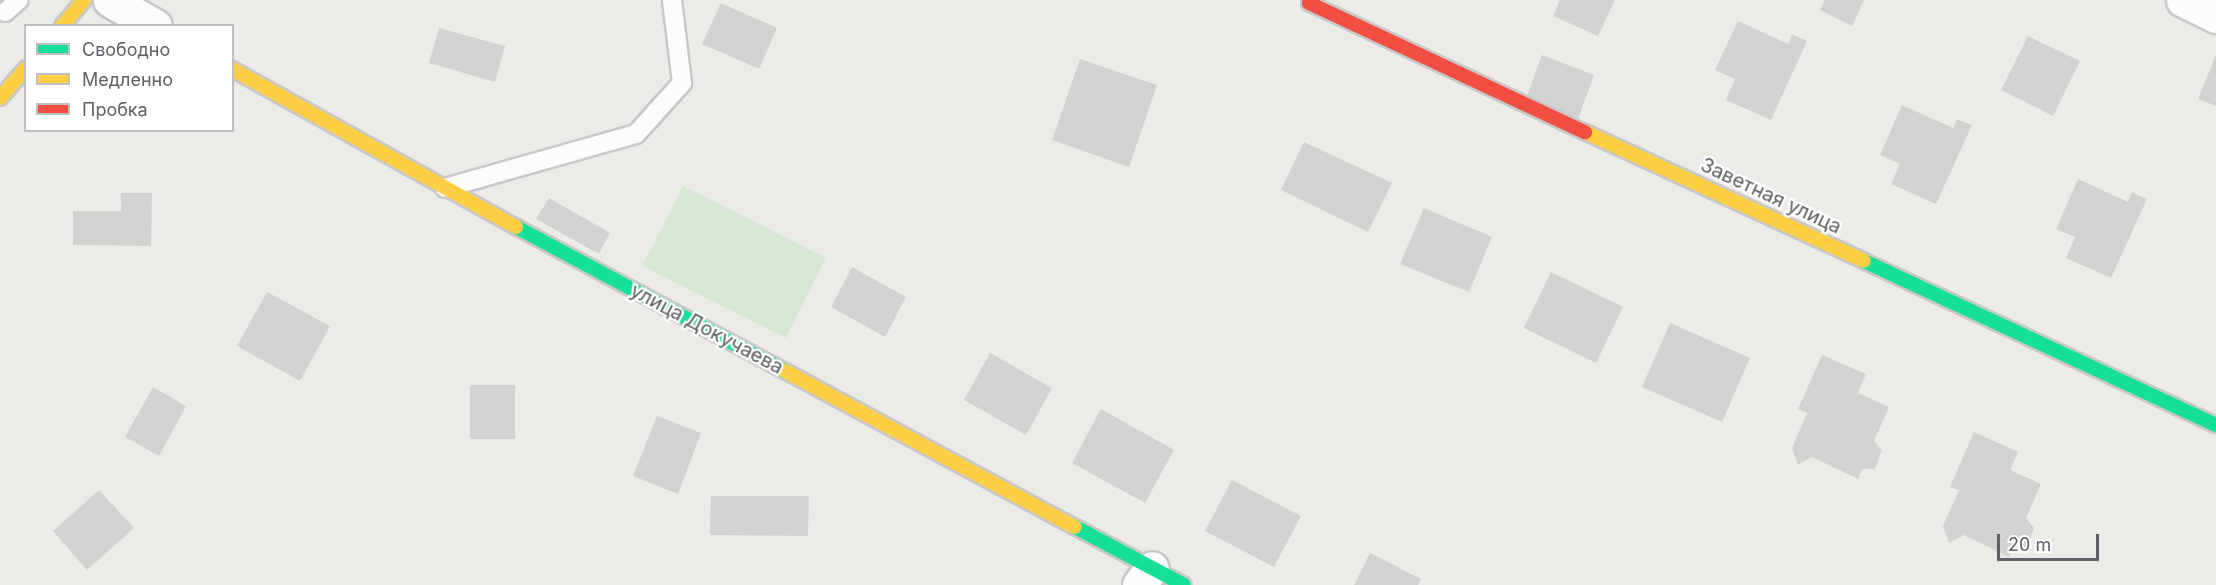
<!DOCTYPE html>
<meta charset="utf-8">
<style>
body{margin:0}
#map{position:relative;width:2216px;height:585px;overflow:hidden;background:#ecebe7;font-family:Inter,sans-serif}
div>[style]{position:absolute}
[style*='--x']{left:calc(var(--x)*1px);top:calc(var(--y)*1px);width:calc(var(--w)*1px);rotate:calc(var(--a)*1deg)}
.green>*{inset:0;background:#d6e7d4}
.building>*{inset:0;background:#d3d2d0}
.roads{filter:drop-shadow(2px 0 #c8c8c8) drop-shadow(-2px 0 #c8c8c8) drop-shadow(0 2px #c8c8c8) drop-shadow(0 -2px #c8c8c8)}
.lane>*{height:18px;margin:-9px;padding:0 9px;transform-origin:9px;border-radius:9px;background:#fcfcfb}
.street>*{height:33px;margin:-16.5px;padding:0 16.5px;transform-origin:16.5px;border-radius:16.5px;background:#fcfcfb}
.fast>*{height:14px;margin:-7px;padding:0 7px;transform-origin:7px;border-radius:7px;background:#16e098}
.slow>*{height:14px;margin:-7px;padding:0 7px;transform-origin:7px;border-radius:7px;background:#ffcf43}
.jam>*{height:14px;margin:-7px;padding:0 7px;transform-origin:7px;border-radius:7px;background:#f24e42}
span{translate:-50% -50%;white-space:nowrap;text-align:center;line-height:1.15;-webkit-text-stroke:4.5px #fff;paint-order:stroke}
.street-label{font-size:20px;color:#5d6064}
.legend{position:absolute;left:24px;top:24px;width:210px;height:108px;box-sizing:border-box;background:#fff;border:2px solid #bebfc1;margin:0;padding:8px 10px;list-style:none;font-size:18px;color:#5d6064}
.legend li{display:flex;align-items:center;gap:12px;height:30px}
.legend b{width:30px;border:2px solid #bebfc1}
.scale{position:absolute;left:1997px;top:534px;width:102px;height:27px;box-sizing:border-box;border:3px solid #5d6064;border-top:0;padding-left:8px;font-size:18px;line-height:21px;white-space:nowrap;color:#5d6064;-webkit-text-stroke:4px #fff;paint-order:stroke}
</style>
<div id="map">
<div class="green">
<div style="clip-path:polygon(683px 186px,826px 258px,786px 338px,642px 266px)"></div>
</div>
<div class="building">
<div style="clip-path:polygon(1560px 0,1615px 0,1598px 36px,1553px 16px)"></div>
<div style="clip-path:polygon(1825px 0,1864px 0,1852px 26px,1820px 10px)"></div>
<div style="clip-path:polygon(721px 3px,777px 28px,759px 69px,702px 44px)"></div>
<div style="clip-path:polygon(1738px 21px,1788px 44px,1792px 34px,1807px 41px,1771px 120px,1726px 100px,1735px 79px,1715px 70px)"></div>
<div style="clip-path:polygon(439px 28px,505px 46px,495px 82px,429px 63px)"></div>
<div style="clip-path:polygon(2028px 36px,2080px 61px,2053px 116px,2001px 90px)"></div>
<div style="clip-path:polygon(1542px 55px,1594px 75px,1578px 119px,1526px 99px)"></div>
<div style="clip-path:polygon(2216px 55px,2216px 106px,2198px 99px)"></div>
<div style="clip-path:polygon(1080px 59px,1157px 85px,1129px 167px,1052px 140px)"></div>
<div style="clip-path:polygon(1902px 105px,1953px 128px,1957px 119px,1972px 125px,1936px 204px,1891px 184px,1900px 164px,1880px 155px)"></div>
<div style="clip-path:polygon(1304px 142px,1392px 183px,1368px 232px,1281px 190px)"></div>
<div style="clip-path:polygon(2078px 179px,2128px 202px,2132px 192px,2147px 199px,2111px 278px,2066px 258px,2075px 237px,2056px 229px)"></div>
<div style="clip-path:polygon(121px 193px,152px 193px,151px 246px,73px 245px,73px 211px,121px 211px)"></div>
<div style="clip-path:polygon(549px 198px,610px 233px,599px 254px,536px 219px)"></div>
<div style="clip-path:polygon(1424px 208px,1492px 237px,1469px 292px,1400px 264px)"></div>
<div style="clip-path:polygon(852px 267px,906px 297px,885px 337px,831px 307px)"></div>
<div style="clip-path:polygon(1551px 272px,1623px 307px,1596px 363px,1524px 328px)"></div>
<div style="clip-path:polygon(267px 292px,330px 326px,300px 381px,237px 346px)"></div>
<div style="clip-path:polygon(1670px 323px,1750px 358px,1722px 422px,1642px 387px)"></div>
<div style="clip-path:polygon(990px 353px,1052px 388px,1026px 435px,964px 400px)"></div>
<div style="clip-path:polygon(1822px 355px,1866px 374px,1858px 393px,1889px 407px,1874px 441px,1882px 450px,1875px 469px,1862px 469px,1858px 479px,1812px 457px,1798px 465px,1792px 448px,1807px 413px,1798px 409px)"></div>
<div style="clip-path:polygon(470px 385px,515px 385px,515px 439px,470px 439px)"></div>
<div style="clip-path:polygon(153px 387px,186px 406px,159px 456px,125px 437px)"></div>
<div style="clip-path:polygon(1101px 409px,1174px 450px,1145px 503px,1072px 463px)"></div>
<div style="clip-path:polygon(657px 416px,701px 433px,678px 494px,633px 476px)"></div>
<div style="clip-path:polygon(1974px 432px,2018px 452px,2010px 470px,2041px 484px,2026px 518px,2034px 528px,2027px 547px,2013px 547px,2009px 557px,1964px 535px,1949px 543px,1943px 526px,1959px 490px,1950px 487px)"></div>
<div style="clip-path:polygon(1232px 480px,1301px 516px,1274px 567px,1205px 531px)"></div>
<div style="clip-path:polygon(99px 490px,134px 528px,87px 570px,53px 531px)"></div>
<div style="clip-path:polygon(711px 496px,809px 496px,808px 536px,710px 535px)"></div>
<div style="clip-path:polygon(1370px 553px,1421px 579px,1418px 585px,1354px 585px)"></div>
</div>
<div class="roads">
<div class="lane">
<div style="--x:5;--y:12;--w:18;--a:-41"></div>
<div style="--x:445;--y:188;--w:198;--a:-15.8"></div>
<div style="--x:636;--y:134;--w:69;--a:-48"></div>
<div style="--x:682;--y:83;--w:84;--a:-96.9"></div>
</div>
<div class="street">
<div style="--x:110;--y:0;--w:52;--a:30"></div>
<div style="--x:2183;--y:0;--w:37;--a:26"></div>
<div style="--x:1139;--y:585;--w:21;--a:-53"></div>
</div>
<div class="fast">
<div style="--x:516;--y:227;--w:305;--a:28.2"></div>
<div style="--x:1864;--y:261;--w:388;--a:25"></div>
<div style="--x:1075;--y:527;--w:123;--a:28"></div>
</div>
<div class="slow">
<div style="--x:62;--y:26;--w:34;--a:-50"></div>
<div style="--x:232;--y:69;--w:325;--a:29.1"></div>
<div style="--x:0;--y:98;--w:40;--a:-49"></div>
<div style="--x:1585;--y:132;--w:307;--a:24.8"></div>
<div style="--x:785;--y:371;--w:329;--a:28.3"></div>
</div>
<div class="jam">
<div style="--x:1310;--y:0;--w:3;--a:108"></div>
<div style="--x:1309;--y:3;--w:305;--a:25.1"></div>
</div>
</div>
<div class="street-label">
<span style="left:1771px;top:196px;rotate:25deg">Заветная улица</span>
<span style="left:707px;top:329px;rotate:28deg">улица Докучаева</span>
</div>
<ul class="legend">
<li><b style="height:8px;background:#16e098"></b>Свободно</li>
<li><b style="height:8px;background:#ffcf43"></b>Медленно</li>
<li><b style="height:8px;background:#f24e42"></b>Пробка</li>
</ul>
<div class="scale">20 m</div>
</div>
